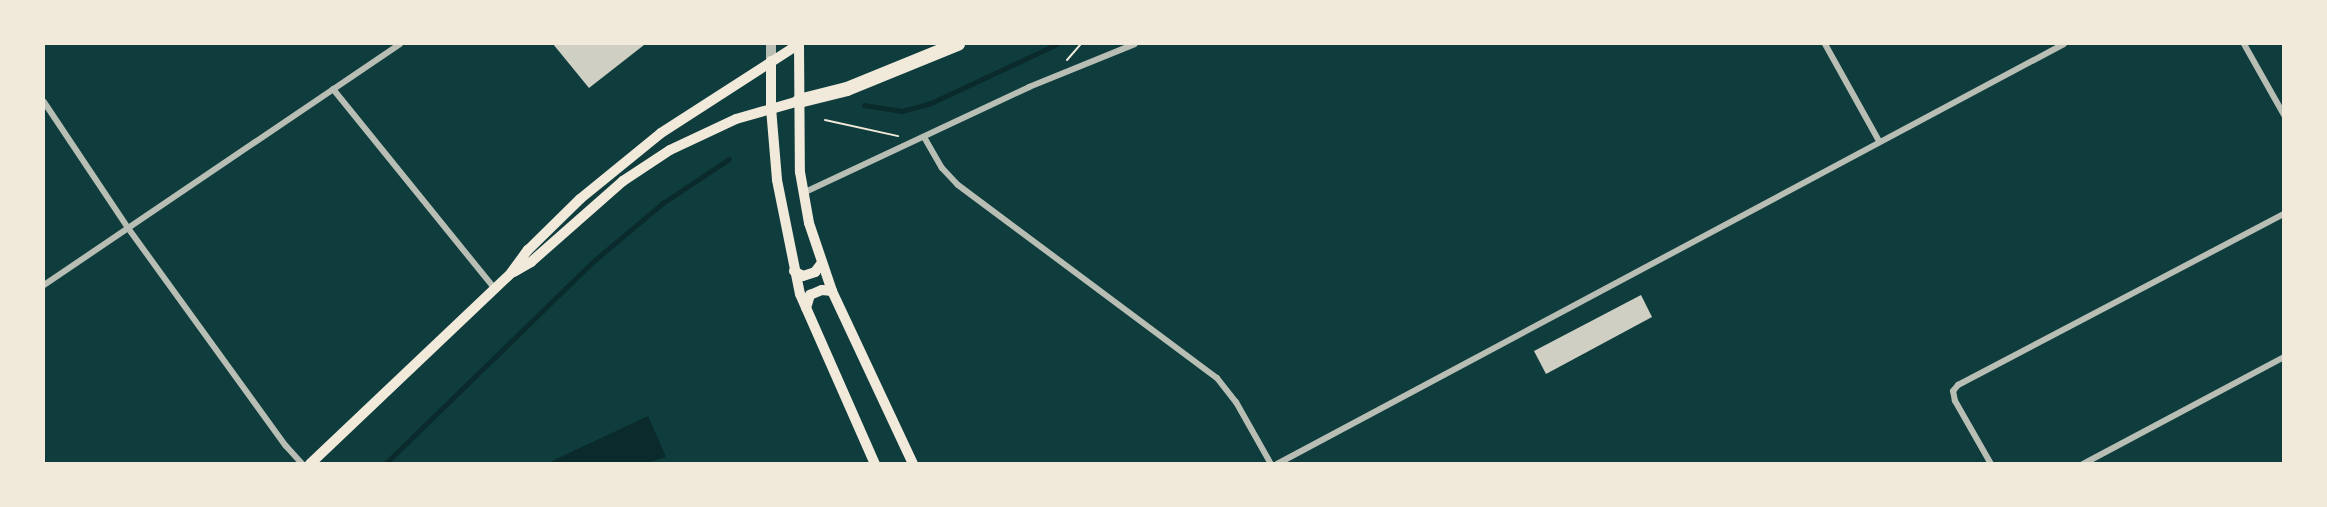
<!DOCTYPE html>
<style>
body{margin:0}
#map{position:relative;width:2327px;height:507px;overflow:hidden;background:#0f3d3e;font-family:Literata,serif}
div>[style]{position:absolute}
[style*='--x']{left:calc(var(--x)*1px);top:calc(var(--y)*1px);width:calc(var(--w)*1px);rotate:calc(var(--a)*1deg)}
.water>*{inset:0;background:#0a2a2b}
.stream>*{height:4.5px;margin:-2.25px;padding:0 2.25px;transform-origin:2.25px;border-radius:2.25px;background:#0a2a2b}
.building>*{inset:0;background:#cfcfc3}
.path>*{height:2px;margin:-1px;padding:0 1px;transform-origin:1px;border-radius:1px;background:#f1e9da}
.minor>*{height:6px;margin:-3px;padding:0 3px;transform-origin:3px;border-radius:3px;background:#b8beb3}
.tertiary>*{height:10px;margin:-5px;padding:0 5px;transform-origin:5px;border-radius:5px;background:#b8beb3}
.secondary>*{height:10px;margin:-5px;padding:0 5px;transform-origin:5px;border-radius:5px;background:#f1e9da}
.trunk>*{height:14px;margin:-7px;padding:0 7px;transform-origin:7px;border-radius:7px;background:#f1e9da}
span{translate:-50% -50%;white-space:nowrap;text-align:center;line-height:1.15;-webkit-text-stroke:6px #f1e9da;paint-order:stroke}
.frame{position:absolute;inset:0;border:45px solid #f1e9da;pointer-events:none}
</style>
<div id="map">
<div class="water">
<div style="clip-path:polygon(648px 416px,666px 457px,647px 463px,553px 463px,552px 461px)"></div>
</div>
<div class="stream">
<div style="--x:864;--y:105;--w:38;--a:9"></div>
<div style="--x:902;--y:111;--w:28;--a:-15"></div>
<div style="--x:929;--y:104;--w:141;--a:-25.1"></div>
<div style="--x:385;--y:464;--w:293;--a:-44.2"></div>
<div style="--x:595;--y:260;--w:89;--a:-40"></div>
<div style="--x:663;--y:203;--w:79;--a:-33.7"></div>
</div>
<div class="building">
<div style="clip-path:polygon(553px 44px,642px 44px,644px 45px,589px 88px)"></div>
<div style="clip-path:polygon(1641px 295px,1652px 317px,1546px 374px,1534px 351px)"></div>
</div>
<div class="path">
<div style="--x:1067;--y:60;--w:21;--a:-49"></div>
<div style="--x:825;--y:120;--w:75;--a:12.4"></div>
</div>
<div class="minor">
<div style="--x:1825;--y:44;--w:111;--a:60.9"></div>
<div style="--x:2244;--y:44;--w:81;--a:60.6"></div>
<div style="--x:333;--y:89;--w:257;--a:51"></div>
<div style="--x:44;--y:102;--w:151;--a:56.3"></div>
<div style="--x:128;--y:228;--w:269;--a:54.1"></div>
<div style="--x:286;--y:446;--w:24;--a:48"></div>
<div style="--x:924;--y:137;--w:36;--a:60"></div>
<div style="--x:942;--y:168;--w:23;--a:47"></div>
<div style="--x:958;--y:185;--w:323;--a:36.7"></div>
<div style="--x:1217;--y:378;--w:31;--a:52"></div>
<div style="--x:1236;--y:402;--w:71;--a:60.6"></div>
<div style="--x:803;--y:193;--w:250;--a:-25.1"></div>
<div style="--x:1029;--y:87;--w:114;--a:-22.1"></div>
<div style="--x:44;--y:285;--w:430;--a:-34.1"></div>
<div style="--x:1277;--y:464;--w:892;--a:-28.09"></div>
<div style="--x:1991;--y:464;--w:73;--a:-119.7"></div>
<div style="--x:1955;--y:401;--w:10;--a:-101"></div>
<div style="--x:1953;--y:391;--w:8;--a:-50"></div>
<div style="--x:1958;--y:385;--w:368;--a:-27.7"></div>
<div style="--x:2083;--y:464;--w:228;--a:-28"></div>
</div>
<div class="tertiary">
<div style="--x:771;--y:44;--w:17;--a:90"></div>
</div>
<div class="secondary">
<div style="--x:799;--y:44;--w:128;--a:89.6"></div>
<div style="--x:800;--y:172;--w:52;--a:80"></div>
<div style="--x:809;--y:223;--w:72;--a:71.3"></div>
<div style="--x:832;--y:291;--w:191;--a:64.9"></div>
<div style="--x:771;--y:61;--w:47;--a:90"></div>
<div style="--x:771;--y:108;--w:72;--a:85.2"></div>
<div style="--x:777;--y:180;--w:116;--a:78.6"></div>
<div style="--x:800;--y:294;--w:186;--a:66.2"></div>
<div style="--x:794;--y:271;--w:10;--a:29"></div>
<div style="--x:803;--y:276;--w:13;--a:-18"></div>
<div style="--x:815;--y:272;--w:10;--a:-53"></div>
<div style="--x:514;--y:272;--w:20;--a:-30"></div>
<div style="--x:531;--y:262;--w:123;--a:-41.4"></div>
<div style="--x:623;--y:181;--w:56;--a:-33.4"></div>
<div style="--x:670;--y:150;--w:73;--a:-25.2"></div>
<div style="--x:736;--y:119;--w:66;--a:-15.9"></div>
<div style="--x:806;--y:308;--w:14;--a:-73"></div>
<div style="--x:810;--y:295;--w:13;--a:-23"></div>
<div style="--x:822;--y:290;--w:10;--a:6"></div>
<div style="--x:310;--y:464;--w:277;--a:-43.5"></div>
<div style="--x:511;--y:273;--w:29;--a:-54"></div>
<div style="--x:528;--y:250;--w:73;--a:-44.4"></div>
<div style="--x:580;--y:199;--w:104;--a:-39.2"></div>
<div style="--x:661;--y:133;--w:164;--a:-32.8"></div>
</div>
<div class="trunk">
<div style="--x:799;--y:101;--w:49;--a:-14"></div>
<div style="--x:847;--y:89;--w:120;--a:-22.1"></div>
</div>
<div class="frame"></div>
</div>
